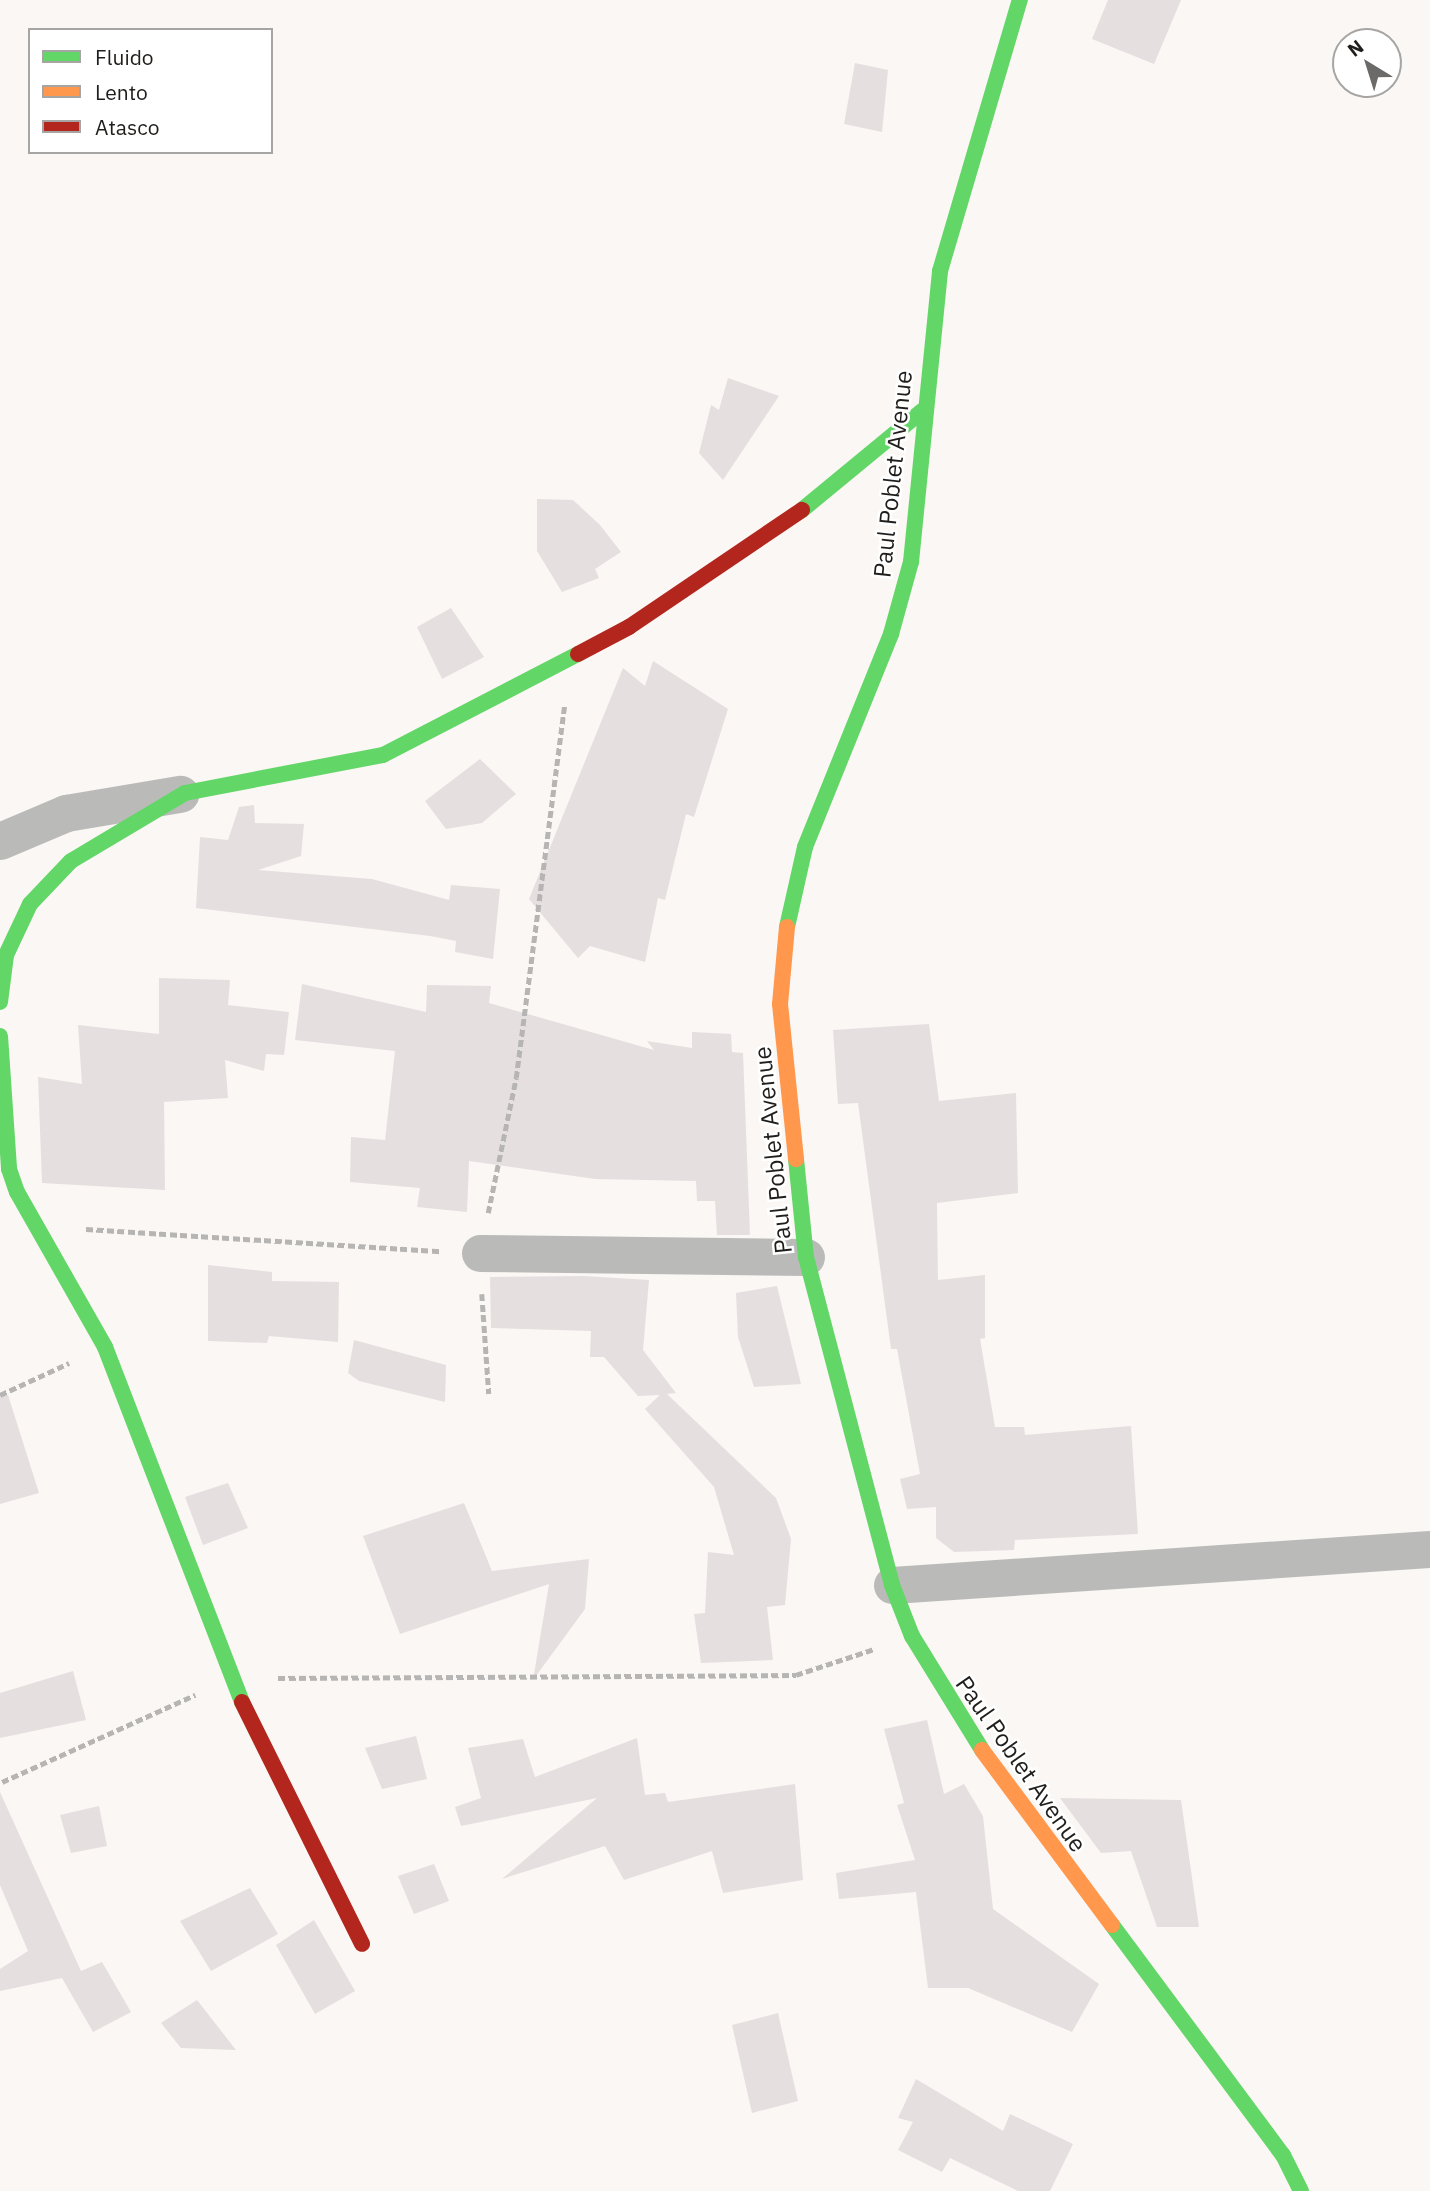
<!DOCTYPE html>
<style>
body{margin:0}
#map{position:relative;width:1430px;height:2191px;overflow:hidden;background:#faf7f4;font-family:"IBM Plex Sans",sans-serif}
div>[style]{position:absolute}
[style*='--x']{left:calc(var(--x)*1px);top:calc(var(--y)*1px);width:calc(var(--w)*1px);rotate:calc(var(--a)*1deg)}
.building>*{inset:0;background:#e6dfe0}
.path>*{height:4.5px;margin-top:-2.25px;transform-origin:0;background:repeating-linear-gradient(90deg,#b6b5b3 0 7px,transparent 0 10.5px)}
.street>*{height:37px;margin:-18.5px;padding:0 18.5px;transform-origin:18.5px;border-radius:18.5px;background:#babab8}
.fast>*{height:16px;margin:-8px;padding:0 8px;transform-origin:8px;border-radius:8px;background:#63d668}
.slow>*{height:16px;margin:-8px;padding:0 8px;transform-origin:8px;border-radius:8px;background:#ff974d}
.jam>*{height:16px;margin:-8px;padding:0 8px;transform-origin:8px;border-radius:8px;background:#b3261e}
span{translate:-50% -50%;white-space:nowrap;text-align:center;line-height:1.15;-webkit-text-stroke:5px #fff;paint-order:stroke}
.street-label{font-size:24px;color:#201e1c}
.legend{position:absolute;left:28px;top:28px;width:245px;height:126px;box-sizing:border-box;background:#fff;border:2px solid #a6a5a4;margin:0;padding:9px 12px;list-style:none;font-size:21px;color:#201e1c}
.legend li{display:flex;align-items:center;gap:14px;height:35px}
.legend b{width:35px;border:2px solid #a6a5a4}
.north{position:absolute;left:1332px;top:28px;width:70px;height:70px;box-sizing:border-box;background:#fff;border:2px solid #a6a5a4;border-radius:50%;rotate:322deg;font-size:19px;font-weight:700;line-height:28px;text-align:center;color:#201e1c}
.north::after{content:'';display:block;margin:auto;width:24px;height:32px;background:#6c6a68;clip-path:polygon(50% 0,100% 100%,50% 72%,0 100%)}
</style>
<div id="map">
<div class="building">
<div style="clip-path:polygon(1108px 0,1181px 0,1154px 64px,1092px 39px)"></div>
<div style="clip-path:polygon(855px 63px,888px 70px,882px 132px,844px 124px)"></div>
<div style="clip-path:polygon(728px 378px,779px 396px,723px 480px,699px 453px,711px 405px,719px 410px)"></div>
<div style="clip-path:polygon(537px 499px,573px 500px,600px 525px,621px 552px,595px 569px,599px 578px,562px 592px,537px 551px)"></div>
<div style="clip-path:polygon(451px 608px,484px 657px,442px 679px,417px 627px)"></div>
<div style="clip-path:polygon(653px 661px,728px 709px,694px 817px,686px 814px,665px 900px,658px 898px,645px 962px,590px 946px,578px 958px,529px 899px,623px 668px,645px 686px)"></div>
<div style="clip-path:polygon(480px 759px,516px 794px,482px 823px,446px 829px,425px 801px)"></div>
<div style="clip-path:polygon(254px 805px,255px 823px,304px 824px,301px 856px,258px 870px,372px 879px,449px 900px,451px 885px,500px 889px,493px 959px,455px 952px,456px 941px,430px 936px,196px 908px,200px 837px,228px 840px,239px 807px)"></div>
<div style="clip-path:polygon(159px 978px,230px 980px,228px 1005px,289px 1012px,284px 1055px,266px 1054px,264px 1071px,225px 1060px,228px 1098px,164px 1102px,165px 1190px,42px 1183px,38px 1077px,82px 1084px,78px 1025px,159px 1034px)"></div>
<div style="clip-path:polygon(302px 984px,426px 1012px,427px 985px,491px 986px,489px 1003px,654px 1050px,647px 1041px,692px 1048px,692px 1032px,731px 1034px,732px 1052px,743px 1053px,750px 1235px,717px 1235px,715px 1201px,697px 1201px,696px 1181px,595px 1179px,469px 1161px,467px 1212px,417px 1207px,420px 1188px,350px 1182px,351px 1137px,385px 1140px,395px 1051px,295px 1040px)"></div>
<div style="clip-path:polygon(929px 1024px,939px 1101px,1016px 1093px,1018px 1193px,937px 1203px,938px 1280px,985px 1275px,985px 1338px,980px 1339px,995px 1427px,1024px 1427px,1025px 1435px,1131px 1426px,1138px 1534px,1015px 1540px,1014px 1550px,954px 1552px,936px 1538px,936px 1507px,907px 1509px,900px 1479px,920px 1474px,897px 1349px,891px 1349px,858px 1103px,838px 1104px,833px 1030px)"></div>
<div style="clip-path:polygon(208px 1265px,272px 1272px,272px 1281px,339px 1282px,338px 1342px,269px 1336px,267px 1343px,208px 1341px)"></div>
<div style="clip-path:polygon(584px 1276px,649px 1280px,643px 1350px,676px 1393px,667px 1394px,776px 1498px,791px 1539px,785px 1605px,767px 1607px,773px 1660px,701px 1663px,694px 1614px,705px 1613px,708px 1552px,734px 1555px,714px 1487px,645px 1409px,660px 1395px,638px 1396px,604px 1357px,590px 1357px,591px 1331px,491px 1328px,490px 1277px)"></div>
<div style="clip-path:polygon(777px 1286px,801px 1384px,754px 1387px,738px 1337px,736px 1293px)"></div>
<div style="clip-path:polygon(354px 1340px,446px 1365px,445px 1402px,359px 1381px,348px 1373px)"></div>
<div style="clip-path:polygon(8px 1395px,39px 1493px,0 1504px,0 1396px)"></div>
<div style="clip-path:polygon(228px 1483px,248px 1528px,203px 1545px,185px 1497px)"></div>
<div style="clip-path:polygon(464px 1503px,492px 1571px,589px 1559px,585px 1609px,533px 1680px,549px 1584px,400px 1634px,363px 1536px)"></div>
<div style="clip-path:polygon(73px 1671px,86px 1720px,0 1738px,0 1693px)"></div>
<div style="clip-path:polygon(927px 1720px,944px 1794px,964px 1784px,983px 1816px,993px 1909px,1099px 1984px,1072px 2032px,968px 1988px,928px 1988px,916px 1892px,839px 1899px,836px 1873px,915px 1860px,897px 1805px,904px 1803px,884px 1729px)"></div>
<div style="clip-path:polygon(416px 1736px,427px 1779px,382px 1789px,365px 1748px)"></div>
<div style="clip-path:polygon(637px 1738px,645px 1795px,665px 1793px,668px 1802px,795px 1784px,803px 1880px,723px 1893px,712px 1851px,624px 1880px,605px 1846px,502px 1879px,597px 1798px,461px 1826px,455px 1807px,481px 1798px,468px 1748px,523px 1739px,535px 1777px)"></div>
<div style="clip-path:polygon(0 1792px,81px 1971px,102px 1962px,131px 2012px,93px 2032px,62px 1978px,0 1991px,0 1969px,28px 1951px,0 1885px)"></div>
<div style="clip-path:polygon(1060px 1798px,1181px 1800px,1199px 1927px,1157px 1927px,1131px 1851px,1101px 1853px)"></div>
<div style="clip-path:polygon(99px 1806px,107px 1846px,71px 1853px,60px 1815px)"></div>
<div style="clip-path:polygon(434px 1864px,449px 1901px,414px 1914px,398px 1876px)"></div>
<div style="clip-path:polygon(250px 1888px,278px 1934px,211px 1971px,180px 1921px)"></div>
<div style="clip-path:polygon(314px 1920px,355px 1991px,315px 2014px,276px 1945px)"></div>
<div style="clip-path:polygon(197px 2000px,236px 2050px,181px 2048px,161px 2023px)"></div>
<div style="clip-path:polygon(778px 2013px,798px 2101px,752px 2113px,732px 2025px)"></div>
<div style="clip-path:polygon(916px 2079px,1003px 2131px,1010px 2114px,1073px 2144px,1050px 2191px,1018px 2191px,950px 2158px,942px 2172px,898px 2150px,913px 2122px,898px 2118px)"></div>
</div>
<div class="path">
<div style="--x:488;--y:1213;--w:138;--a:-78.3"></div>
<div style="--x:516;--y:1078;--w:375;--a:-82.6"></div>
<div style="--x:86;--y:1229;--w:355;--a:3.6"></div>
<div style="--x:482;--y:1294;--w:100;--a:86"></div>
<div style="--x:0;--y:1395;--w:76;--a:-24.9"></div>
<div style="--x:278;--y:1678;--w:518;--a:-0.33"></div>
<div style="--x:796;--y:1675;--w:82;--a:-18.4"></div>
<div style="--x:2;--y:1782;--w:212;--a:-24.3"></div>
</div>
<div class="street">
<div style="--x:0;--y:841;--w:72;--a:-23"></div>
<div style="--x:66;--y:813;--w:116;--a:-9.5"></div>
<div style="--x:480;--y:1253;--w:326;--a:0.7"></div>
<div style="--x:892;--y:1585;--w:539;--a:-3.83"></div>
</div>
<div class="fast">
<div style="--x:802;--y:510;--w:156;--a:-39.5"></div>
<div style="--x:787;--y:927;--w:82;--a:-77.3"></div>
<div style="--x:805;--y:847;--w:230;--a:-68"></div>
<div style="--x:891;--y:634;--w:75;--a:-74.5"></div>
<div style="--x:911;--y:562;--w:292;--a:-84.3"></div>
<div style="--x:940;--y:271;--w:283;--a:-73.6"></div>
<div style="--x:0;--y:1002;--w:47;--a:-82.7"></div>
<div style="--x:6;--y:955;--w:56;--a:-64.8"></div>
<div style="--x:30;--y:904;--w:59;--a:-46.4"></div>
<div style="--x:71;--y:861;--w:133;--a:-30.8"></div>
<div style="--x:185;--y:793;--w:202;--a:-10.9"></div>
<div style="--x:383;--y:755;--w:220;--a:-27.4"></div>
<div style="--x:0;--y:1036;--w:133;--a:86.1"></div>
<div style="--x:9;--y:1169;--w:24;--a:71"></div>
<div style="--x:17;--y:1192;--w:178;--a:60.4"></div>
<div style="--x:105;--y:1347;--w:381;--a:68.9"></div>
<div style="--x:796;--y:1159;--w:99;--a:84.2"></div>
<div style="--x:806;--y:1257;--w:339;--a:75.3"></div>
<div style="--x:892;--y:1585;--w:55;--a:68.6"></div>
<div style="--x:912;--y:1636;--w:134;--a:58.4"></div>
<div style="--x:1112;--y:1925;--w:287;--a:53.4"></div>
<div style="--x:1283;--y:2155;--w:40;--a:63.4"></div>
</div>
<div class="slow">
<div style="--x:787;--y:927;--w:77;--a:95.2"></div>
<div style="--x:780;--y:1004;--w:156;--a:84.1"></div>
<div style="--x:982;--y:1750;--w:218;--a:53.4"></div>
</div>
<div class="jam">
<div style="--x:578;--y:654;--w:58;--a:-27.9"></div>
<div style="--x:629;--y:627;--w:209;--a:-34.1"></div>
<div style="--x:242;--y:1702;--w:270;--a:63.6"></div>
</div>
<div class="street-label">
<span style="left:893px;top:474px;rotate:-84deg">Paul Poblet Avenue</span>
<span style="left:773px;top:1150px;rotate:-96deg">Paul Poblet Avenue</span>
<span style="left:1021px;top:1764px;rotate:55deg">Paul Poblet Avenue</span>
</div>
<ul class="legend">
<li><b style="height:9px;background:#63d668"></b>Fluido</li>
<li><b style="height:9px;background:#ff974d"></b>Lento</li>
<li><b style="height:9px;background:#b3261e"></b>Atasco</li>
</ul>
<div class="north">N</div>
</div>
